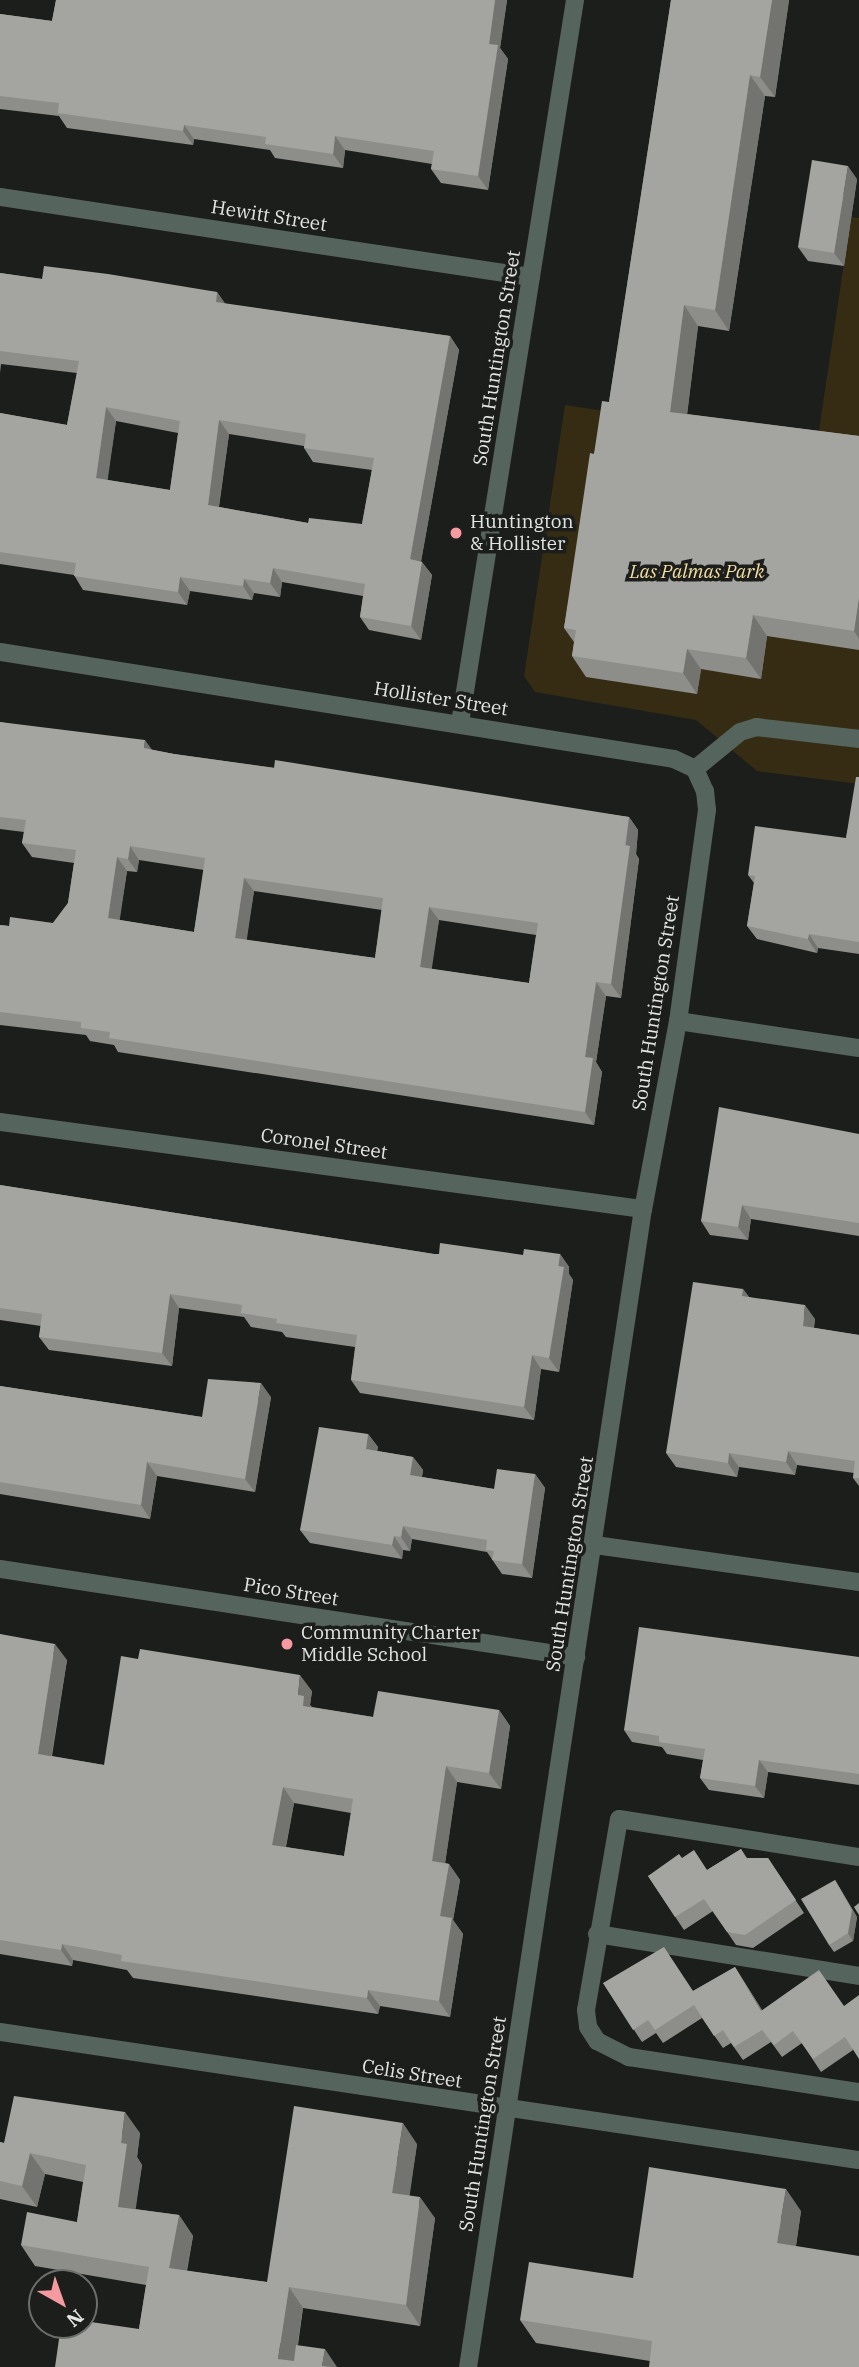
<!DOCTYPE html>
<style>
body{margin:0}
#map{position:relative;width:859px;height:2367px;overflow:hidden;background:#1c1e1b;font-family:"IBM Plex Serif",serif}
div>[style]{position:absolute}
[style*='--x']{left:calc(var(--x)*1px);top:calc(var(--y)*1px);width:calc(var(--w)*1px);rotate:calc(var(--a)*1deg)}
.green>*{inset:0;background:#352c13}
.service>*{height:18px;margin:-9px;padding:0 9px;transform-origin:9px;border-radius:9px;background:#55645d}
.minor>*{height:18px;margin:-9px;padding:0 9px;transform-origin:9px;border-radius:9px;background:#55645d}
.wall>*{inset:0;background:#8d8e8a}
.shaded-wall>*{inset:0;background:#737470}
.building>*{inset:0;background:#a4a5a0}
.dots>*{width:19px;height:19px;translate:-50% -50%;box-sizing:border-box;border:4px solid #1c1e1b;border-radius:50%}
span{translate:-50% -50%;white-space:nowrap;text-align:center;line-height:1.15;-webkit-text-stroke:7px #1c1e1b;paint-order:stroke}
.street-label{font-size:19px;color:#e4e5e3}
.poi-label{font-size:19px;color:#e4e5e3}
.left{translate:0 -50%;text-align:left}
.park-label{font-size:19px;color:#f2dca3;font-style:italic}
.north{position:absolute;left:28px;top:2269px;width:70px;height:70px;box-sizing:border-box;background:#1c1e1b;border:2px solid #6c6e6b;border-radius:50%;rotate:140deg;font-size:19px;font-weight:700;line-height:28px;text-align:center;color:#e4e5e3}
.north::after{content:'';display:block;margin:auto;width:24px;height:32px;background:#f49aa0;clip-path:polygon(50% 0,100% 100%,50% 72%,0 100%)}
</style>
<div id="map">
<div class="green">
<div style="clip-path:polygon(851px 217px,859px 218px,859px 784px,757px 771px,696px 720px,535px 692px,524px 676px,565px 405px,817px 443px)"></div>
</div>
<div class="service">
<div style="--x:859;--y:1857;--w:243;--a:-171"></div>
<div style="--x:619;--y:1819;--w:194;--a:99.8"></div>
<div style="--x:586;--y:2010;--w:17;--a:83"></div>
<div style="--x:588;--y:2027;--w:17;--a:57"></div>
<div style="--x:597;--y:2041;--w:36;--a:27"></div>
<div style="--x:629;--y:2057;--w:233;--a:8.7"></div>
<div style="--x:597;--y:1934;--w:265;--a:9.1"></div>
</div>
<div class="minor">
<div style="--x:0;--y:197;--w:537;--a:8.57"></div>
<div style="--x:0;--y:652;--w:682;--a:9.02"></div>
<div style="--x:674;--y:759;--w:23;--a:25"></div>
<div style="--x:695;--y:769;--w:24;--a:66"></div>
<div style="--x:705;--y:791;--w:19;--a:84"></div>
<div style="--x:707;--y:810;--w:213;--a:97.8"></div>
<div style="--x:678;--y:1021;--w:191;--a:100.5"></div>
<div style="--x:643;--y:1209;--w:1171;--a:98.59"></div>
<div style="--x:460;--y:723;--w:732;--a:-80.96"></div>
<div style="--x:695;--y:769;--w:58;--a:-39.4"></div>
<div style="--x:740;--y:732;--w:17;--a:-17"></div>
<div style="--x:756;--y:727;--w:104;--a:6.6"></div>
<div style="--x:678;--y:1021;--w:183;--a:8.5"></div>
<div style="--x:0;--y:1122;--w:649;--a:7.71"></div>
<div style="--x:595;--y:1545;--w:267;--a:8"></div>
<div style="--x:0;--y:1569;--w:583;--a:8.69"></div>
<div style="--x:0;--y:2032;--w:868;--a:8.48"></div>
</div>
<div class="wall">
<div style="clip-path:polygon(56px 0,507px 0,500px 48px,508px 59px,488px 190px,441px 183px,431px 169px,432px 164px,345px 150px,343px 168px,275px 158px,270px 150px,194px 139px,193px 145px,67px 128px,59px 116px,0 109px,0 14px,52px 21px)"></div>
<div style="clip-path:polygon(671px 0,789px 0,775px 97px,765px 96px,729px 331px,698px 326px,687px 414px,859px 436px,859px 650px,767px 636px,761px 679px,701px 669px,697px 694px,586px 677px,572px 656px,574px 642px,564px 628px,594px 454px,609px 402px)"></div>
<div style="clip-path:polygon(857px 179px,844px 266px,808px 261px,798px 247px)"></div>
<div style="clip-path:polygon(evenodd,0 273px,42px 279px,217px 292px,225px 304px,450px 336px,459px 350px,421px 561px,432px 575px,421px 640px,369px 630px,360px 617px,363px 596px,282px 582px,280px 597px,254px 593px,252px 600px,190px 591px,187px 605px,83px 590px,74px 575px,0 564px,0 413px,67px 425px,77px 373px,1px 364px,0 373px,0 273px,116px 421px,178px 433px,170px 490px,107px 480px,116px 421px,0 273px,229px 434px,304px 446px,304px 448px,313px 462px,372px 470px,362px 524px,308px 523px,219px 507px,229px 434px)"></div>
<div style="clip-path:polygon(evenodd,0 722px,174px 754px,629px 817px,638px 830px,636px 854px,639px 859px,621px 998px,606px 996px,596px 1062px,602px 1072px,594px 1125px,118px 1052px,114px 1045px,90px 1041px,86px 1035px,0 1025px,0 925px,9px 926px,53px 923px,68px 903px,74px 863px,32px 857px,22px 843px,24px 832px,0 829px,0 722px,139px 860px,204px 870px,194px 932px,119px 920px,127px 871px,137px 872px,139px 860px,0 722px,254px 891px,382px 910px,375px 958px,246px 940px,254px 891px,0 722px,439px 920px,536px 935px,529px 983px,431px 969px,439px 920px)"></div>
<div style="clip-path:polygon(859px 777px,859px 954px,818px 948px,817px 953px,757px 939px,747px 926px,754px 883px,748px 875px,846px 838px)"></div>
<div style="clip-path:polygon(859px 1134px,859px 1236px,751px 1219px,748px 1240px,710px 1235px,701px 1221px)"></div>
<div style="clip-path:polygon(0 1185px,434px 1254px,523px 1255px,560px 1254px,569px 1267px,569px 1274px,573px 1280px,559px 1372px,541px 1369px,534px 1420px,360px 1393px,351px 1380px,355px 1347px,286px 1337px,282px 1332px,251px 1327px,244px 1317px,179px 1308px,172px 1366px,49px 1350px,39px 1337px,41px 1326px,0 1320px)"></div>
<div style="clip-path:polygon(743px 1289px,749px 1297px,815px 1319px,814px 1328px,859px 1335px,859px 1486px,853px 1478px,854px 1473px,797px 1465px,795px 1475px,739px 1467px,737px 1477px,676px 1467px,666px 1453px)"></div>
<div style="clip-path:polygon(0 1386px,202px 1417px,271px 1397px,255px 1492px,157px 1476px,150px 1519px,0 1494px)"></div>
<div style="clip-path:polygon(368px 1434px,378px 1447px,377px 1451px,413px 1457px,423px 1470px,422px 1477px,494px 1489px,535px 1474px,545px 1488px,532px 1578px,502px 1574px,487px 1552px,412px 1539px,410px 1551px,403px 1550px,402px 1559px,310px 1543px,300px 1530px)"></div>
<div style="clip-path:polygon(evenodd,0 1634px,67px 1660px,52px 1756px,104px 1765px,312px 1691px,310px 1705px,312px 1707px,373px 1717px,499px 1710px,510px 1726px,501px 1789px,457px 1782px,445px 1863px,449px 1864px,460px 1880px,453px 1920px,463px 1934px,450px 2017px,380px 2006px,378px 2014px,133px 1978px,127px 1970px,73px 1960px,72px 1966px,0 1954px,0 1634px,294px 1803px,351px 1813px,344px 1856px,286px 1847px,294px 1803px)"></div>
<div style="clip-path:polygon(859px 1657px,859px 1785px,768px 1772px,764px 1798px,709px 1790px,700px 1778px,703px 1760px,667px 1754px,662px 1747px,632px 1742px,624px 1730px)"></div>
<div style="clip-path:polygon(741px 1849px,747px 1858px,768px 1858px,804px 1913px,753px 1948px,736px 1945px,713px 1911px,684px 1930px,648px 1876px,682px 1858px,707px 1870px)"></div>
<div style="clip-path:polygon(835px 1880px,857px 1917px,853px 1941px,834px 1952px,829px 1945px)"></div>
<div style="clip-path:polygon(735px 1967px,762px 2010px,844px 2006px,853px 2050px,821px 2072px,802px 2043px,782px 2057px,771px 2042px,743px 2060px,731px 2043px,723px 2048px,702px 2018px,663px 2043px,656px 2033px,642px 2042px,603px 1983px,693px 1991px)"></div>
<div style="clip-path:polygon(140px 2133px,137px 2157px,142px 2165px,135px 2209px,179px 2215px,193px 2236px,187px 2271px,267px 2282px,417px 2144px,409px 2196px,435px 2218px,420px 2326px,303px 2308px,298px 2345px,139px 2329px,146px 2285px,35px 2266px,21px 2245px,77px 2222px,83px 2182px,45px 2174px,37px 2207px,0 2199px,0 2142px,4px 2143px)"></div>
<div style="clip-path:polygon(801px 2211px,796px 2246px,650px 2361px,536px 2343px,520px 2320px,633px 2278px)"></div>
</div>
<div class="shaded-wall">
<div style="clip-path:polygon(495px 0,507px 0,500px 48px,508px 59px,488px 190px,478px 176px,489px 44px)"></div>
<div style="clip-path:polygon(772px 0,789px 0,775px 97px,760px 77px)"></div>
<div style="clip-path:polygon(750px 75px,765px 96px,729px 331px,715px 310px)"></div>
<div style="clip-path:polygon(184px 125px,194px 139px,193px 145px,183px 131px)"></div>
<div style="clip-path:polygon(335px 136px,345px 150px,343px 168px,333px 154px)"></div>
<div style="clip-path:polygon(848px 166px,857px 179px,844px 266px,834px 253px)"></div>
<div style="clip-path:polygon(217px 292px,227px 306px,216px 302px)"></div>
<div style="clip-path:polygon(684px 305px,698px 326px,685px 432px,670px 412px)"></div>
<div style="clip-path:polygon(450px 336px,459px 350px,419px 573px,410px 559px)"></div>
<div style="clip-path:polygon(106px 407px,116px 421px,106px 492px,96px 478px)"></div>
<div style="clip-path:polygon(219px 420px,229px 434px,217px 519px,208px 505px)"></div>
<div style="clip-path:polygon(422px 562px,432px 575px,421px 640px,411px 626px)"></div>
<div style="clip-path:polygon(273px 568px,282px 582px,280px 597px,270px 583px)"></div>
<div style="clip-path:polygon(180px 577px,190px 591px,187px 605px,178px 592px)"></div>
<div style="clip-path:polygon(244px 579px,254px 593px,252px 600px,243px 586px)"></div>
<div style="clip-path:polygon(859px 597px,859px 639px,854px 631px)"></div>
<div style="clip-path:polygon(753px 615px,767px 636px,761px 679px,746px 658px)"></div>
<div style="clip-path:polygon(687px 649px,701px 669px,697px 694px,683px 673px)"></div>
<div style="clip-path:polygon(145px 740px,155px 754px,144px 748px)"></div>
<div style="clip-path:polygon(629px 817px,638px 830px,636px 854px,639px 859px,621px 998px,611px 984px)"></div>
<div style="clip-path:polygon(130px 846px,139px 860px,137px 872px,128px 859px)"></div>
<div style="clip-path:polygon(117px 857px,127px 871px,118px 932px,108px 918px)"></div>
<div style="clip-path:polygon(244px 878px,254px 891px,245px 952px,235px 938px)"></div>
<div style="clip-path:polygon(429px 907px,439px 920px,430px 981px,420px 967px)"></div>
<div style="clip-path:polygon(809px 934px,818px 948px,817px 953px,808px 939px)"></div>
<div style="clip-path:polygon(596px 982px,606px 996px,596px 1062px,602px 1072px,594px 1125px,585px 1112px,585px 1057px)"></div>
<div style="clip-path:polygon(742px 1205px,751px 1219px,748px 1240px,738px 1227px)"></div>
<div style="clip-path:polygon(560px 1254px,569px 1267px,569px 1274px,573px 1280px,559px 1372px,549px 1358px)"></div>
<div style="clip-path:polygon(743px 1289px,753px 1303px,742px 1296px)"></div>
<div style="clip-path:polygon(170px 1294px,179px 1308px,172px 1366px,162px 1353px)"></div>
<div style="clip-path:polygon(805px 1305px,815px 1319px,812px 1340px,803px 1326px)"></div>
<div style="clip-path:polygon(532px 1355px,541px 1369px,534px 1420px,524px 1407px)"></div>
<div style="clip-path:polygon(261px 1383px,271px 1397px,255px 1492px,245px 1479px)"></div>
<div style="clip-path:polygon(368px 1434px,378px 1447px,375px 1463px,366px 1449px)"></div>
<div style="clip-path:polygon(788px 1451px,797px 1465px,795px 1475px,786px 1462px)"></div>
<div style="clip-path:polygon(729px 1453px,739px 1467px,737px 1477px,728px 1463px)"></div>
<div style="clip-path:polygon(413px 1457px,423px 1470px,420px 1489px,410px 1475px)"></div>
<div style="clip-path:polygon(147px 1462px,157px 1476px,150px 1519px,141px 1505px)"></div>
<div style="clip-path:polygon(535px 1474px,545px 1488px,532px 1578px,522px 1564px)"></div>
<div style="clip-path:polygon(403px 1526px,412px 1539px,410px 1551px,401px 1537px)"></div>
<div style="clip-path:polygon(394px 1536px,403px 1550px,402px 1559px,392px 1545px)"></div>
<div style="clip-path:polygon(55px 1644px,67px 1660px,49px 1770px,38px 1754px)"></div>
<div style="clip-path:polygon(300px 1675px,312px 1691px,310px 1705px,315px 1712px,303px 1706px,298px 1695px)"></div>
<div style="clip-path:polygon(499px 1710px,510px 1726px,501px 1789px,489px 1773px)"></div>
<div style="clip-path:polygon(759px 1760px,768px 1772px,764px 1798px,755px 1786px)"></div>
<div style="clip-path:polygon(446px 1766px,457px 1782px,443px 1878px,432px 1861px)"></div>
<div style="clip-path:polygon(283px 1787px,294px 1803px,283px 1861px,272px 1845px)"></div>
<div style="clip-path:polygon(449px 1864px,460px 1880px,453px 1920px,463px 1934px,450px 2017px,439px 2001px,440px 1916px)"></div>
<div style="clip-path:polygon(835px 1880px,857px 1917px,853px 1941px,848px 1933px)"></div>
<div style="clip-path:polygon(62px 1944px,73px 1960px,72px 1966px,61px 1950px)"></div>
<div style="clip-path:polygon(735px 1967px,743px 1980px,770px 2023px,761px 2011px)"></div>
<div style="clip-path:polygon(368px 1990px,380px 2006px,378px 2014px,367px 1998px)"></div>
<div style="clip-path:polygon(125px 2112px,140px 2133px,137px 2157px,142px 2165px,133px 2228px,118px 2207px,121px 2143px)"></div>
<div style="clip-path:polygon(403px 2123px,417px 2144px,407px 2214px,392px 2193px)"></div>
<div style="clip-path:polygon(30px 2153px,45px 2174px,37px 2207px,22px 2186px)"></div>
<div style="clip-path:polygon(786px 2189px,801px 2211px,793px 2266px,777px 2243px)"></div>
<div style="clip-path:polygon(420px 2197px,435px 2218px,420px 2326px,406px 2305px)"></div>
<div style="clip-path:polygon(179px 2215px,193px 2236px,183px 2289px,169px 2268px)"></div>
<div style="clip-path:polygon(289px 2287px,303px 2308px,294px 2367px,278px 2359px)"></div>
<div style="clip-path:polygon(325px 2349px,337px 2367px,323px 2367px,322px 2366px)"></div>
</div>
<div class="building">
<div style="clip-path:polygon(56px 0,495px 0,489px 44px,498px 45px,478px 176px,431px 169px,434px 151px,335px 136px,333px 154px,265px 144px,266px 137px,184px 125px,183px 131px,58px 113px,59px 103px,0 96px,0 14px,52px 21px)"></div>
<div style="clip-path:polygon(671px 0,772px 0,760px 77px,750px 75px,715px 310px,684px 305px,670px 412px,859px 436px,859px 597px,854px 631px,753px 615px,746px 658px,687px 649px,683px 673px,572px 656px,576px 630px,564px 628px,590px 453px,594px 454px,602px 401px,609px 402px)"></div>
<div style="clip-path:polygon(812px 160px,848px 166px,834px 253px,798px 247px)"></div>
<div style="clip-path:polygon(evenodd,44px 266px,108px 274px,217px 292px,216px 302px,450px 336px,410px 559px,422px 562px,411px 626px,360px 617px,365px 584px,273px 568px,270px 583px,244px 579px,243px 586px,180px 577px,178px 592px,74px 576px,76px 563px,0 552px,0 413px,67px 425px,79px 361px,0 351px,0 273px,42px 279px,44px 266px,106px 407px,180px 421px,170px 490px,96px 478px,106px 407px,44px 266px,219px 420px,306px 434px,304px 448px,374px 458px,362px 524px,309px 518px,308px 523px,208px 505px,219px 420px)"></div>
<div style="clip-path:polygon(evenodd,0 722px,145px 740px,144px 748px,174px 754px,274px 768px,275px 760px,629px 817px,625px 845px,630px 846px,611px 984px,596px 982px,585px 1057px,593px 1058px,585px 1112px,109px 1038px,110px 1032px,81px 1028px,81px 1022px,0 1012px,0 925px,9px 926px,10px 917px,53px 923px,68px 903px,76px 850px,22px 843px,26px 820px,0 817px,0 722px,130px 846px,205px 858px,194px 932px,108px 918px,117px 857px,128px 859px,130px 846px,0 722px,244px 878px,383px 898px,375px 958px,235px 938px,244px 878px,0 722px,429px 907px,538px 923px,529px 983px,420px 967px,429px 907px)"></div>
<div style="clip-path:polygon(856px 777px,859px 777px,859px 942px,809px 934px,808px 939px,747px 926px,755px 876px,748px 875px,755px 826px,846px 838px)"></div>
<div style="clip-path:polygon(719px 1107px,859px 1134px,859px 1223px,742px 1205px,738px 1227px,701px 1221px)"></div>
<div style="clip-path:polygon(0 1185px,434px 1254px,439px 1254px,440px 1243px,523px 1255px,524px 1249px,560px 1254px,558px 1266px,564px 1267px,549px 1358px,532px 1355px,524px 1407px,351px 1380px,357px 1335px,276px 1323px,277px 1319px,241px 1313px,242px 1305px,170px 1294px,162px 1353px,39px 1337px,42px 1314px,0 1308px)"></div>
<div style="clip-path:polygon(693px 1282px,743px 1289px,742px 1296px,805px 1305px,803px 1326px,859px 1335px,859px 1478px,853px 1478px,855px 1461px,788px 1451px,786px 1462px,729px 1453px,728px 1463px,666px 1453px)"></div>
<div style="clip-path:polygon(208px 1379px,261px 1383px,245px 1479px,147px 1462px,141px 1505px,0 1482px,0 1386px,202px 1417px)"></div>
<div style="clip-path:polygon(319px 1427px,368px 1434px,366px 1449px,413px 1457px,410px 1475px,494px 1489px,497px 1469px,535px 1474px,522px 1564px,492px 1560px,494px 1551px,486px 1550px,487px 1540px,403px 1526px,401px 1537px,394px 1536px,392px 1545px,300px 1530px)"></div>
<div style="clip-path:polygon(639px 1627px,859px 1657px,859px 1774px,759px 1760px,755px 1786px,700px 1778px,705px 1749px,659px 1742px,659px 1736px,624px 1730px)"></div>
<div style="clip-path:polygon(evenodd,0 1634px,55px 1644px,38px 1754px,104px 1765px,121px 1656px,138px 1659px,140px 1649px,300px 1675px,298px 1695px,304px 1696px,303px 1706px,373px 1717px,378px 1691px,499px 1710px,489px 1773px,446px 1766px,432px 1861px,449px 1864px,440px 1916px,452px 1918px,439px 2001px,368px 1990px,367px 1998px,121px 1961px,122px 1955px,62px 1944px,61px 1950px,0 1940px,0 1634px,283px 1787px,353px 1799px,344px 1856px,272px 1845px,283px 1787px)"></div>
<div style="clip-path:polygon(741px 1849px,746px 1858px,768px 1858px,796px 1900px,745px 1935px,727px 1932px,704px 1899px,675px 1917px,648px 1876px,679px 1854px,682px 1858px,694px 1850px,707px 1870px)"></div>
<div style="clip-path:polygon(835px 1880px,852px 1910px,848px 1933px,829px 1945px,801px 1899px)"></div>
<div style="clip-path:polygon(859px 1903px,859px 1915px,854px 1907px)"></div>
<div style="clip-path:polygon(664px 1947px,693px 1991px,735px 1967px,761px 2011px,819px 1970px,844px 2006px,859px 1995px,859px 2059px,845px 2037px,813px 2059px,793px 2031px,774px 2045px,762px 2030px,734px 2047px,723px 2030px,714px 2036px,694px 2005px,655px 2030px,648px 2020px,633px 2030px,603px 1983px)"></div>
<div style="clip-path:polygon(14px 2096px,125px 2112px,121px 2143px,127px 2144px,118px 2207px,179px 2215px,169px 2268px,267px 2282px,294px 2106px,403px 2123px,392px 2193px,420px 2197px,406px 2305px,289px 2287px,278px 2359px,294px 2361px,296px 2345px,325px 2349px,322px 2366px,331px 2367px,55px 2367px,61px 2325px,84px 2325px,84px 2321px,139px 2329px,149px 2267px,21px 2245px,27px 2212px,77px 2222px,86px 2165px,30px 2153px,22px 2186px,0 2181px,0 2142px,4px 2143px)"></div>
<div style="clip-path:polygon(649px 2167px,786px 2189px,777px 2243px,859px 2256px,859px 2367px,649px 2367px,652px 2341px,520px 2320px,529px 2262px,633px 2278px)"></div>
</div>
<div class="dots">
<div style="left:456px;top:533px;background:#f49aa0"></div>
<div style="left:287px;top:1644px;background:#f49aa0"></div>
</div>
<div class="street-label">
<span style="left:269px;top:216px;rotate:9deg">Hewitt Street</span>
<span style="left:497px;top:358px;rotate:-81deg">South Huntington Street</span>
<span style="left:441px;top:699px;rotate:9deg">Hollister Street</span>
<span style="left:656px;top:1003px;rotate:-81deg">South Huntington Street</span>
<span style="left:324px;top:1144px;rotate:8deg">Coronel Street</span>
<span style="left:570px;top:1564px;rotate:-81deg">South Huntington Street</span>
<span style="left:291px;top:1592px;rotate:9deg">Pico Street</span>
<span style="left:412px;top:2074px;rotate:9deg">Celis Street</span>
<span style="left:483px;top:2124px;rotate:-81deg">South Huntington Street</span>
</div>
<div class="poi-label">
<span class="left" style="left:470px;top:533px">Huntington<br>&amp; Hollister</span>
<span class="left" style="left:301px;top:1644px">Community Charter<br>Middle School</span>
</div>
<div class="park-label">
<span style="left:697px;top:572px">Las Palmas Park</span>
</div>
<div class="north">N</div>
</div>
